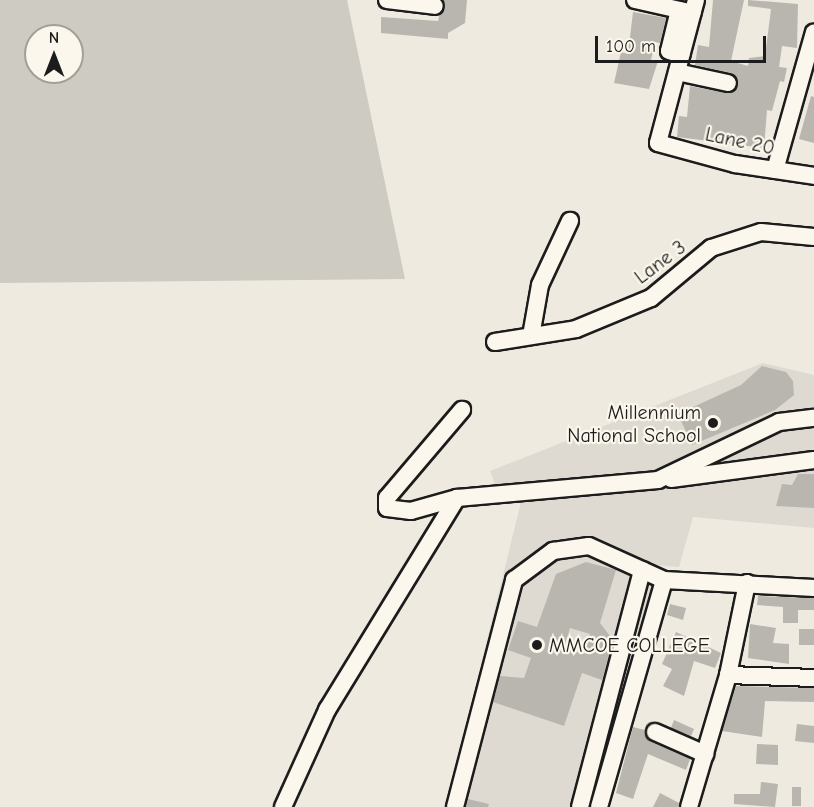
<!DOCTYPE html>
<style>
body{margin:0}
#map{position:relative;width:814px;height:807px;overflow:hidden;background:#eeeadf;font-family:"Comic Neue",sans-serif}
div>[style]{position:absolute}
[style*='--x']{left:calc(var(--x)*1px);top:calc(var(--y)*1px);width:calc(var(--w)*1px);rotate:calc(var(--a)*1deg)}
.built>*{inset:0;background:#dedad1}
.green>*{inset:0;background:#ceccc2}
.building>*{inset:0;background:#b9b6af}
.roads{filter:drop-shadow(2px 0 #1c1c1c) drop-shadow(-2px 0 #1c1c1c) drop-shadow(0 2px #1c1c1c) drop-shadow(0 -2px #1c1c1c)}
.minor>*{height:16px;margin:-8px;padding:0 8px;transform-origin:8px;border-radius:8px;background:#fbf7ec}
.dots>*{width:16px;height:16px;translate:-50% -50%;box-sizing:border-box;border:3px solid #fbf7ec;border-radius:50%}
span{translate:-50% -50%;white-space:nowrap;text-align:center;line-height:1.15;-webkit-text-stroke:4.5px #fbf7ec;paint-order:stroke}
.street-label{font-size:20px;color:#1c1c1c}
.poi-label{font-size:20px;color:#1c1c1c}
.right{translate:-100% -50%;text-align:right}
.left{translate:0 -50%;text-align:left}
.north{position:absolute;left:24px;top:24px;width:60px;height:60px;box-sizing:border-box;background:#fbf7ec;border:2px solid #a29f99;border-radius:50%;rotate:0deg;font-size:16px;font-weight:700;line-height:24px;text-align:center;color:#1c1c1c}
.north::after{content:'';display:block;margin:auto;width:21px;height:27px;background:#1c1c1c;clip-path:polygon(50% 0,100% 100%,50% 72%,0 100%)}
.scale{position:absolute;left:595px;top:36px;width:171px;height:27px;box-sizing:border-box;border:3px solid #1c1c1c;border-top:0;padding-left:8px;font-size:18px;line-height:21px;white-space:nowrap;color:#1c1c1c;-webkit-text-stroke:4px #fbf7ec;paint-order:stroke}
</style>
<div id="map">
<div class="built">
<div style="clip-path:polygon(763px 363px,814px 375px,814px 528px,693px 517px,679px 567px,653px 565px,652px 598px,593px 807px,446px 807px,521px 502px,496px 487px,490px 471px)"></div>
</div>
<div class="green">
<div style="clip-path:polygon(evenodd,0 0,347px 0,405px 279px,0 283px,0 0,36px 36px,72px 36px,72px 72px,36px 72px,36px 36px)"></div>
</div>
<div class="building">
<div style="clip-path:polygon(443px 0,467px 0,465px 23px,448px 33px,448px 39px,381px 33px,381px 17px,438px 21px)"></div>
<div style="clip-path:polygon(713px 0,744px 0,731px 61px,748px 66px,749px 58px,765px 56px,771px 9px,748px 6px,748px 0,798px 4px,797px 48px,782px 46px,779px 67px,787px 68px,784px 82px,780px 81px,772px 111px,767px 110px,764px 148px,677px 137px,679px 116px,687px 117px,690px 86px,726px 93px,738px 86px,731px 73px,695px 65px,698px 45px,709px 47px)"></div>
<div style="clip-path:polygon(633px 12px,666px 18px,660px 43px,655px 42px,651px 60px,658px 61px,649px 89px,614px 83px,621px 52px,628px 54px)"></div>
<div style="clip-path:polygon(811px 96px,814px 97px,814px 143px,799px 139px)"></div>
<div style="clip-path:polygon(762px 366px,786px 372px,793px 381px,794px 395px,775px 410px,692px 445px,678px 414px,741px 385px)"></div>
<div style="clip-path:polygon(798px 474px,814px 474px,814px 508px,776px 506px,782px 484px,792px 485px)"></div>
<div style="clip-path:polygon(evenodd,586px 562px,616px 570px,600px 623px,613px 640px,602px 680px,582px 673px,564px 726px,493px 702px,500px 676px,524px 678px,531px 658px,508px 650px,518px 621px,537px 627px,556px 574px,586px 562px,570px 628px,590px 634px,584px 654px,564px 648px,570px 628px)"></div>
<div style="clip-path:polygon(758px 596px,814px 598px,814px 610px,798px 610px,798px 623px,783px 623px,783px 607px,757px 605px)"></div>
<div style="clip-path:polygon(670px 604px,686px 608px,683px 620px,667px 615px)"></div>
<div style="clip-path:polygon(750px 624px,776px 628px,773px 643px,789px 644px,789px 664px,748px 658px)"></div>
<div style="clip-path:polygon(799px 629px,814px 629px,814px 645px,799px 645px)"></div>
<div style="clip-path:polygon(676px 632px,721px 653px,715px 668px,694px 661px,684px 696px,663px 686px,672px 669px,662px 664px)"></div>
<div style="clip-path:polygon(736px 686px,814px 688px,814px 702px,765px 701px,762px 737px,722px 731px)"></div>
<div style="clip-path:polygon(674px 720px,694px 729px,691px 736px,671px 728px)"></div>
<div style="clip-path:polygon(797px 724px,814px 726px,814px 743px,795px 741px)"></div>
<div style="clip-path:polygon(633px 727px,645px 730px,651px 742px,690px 759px,686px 770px,648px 754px,633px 799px,616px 793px)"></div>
<div style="clip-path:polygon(757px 744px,778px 745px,778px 765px,756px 764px)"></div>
<div style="clip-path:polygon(761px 782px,778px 784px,775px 807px,734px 804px,734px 794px,760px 794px)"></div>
<div style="clip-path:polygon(792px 787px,801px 787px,801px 806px,792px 806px)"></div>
<div style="clip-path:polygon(660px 793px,679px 803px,679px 807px,653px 807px)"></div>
<div style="clip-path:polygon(468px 799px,489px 804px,488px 807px,466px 807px)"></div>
</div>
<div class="roads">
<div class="minor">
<div style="--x:387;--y:0;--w:48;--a:7.1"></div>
<div style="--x:635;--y:0;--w:59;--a:12.6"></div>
<div style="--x:696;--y:0;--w:148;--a:104.9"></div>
<div style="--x:658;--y:143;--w:80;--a:15.3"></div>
<div style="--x:735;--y:164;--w:80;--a:8.6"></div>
<div style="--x:679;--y:10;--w:42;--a:103.7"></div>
<div style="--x:669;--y:51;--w:13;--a:18"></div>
<div style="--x:677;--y:72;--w:52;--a:12.2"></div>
<div style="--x:775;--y:170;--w:143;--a:-74.2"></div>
<div style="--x:531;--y:336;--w:52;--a:-80"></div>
<div style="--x:540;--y:285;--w:71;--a:-64.9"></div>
<div style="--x:495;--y:342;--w:82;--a:-9.1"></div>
<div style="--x:576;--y:329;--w:81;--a:-22.5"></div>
<div style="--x:651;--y:298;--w:78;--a:-39.8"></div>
<div style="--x:711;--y:248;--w:52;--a:-17.7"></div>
<div style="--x:761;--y:232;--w:53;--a:5.4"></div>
<div style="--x:671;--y:479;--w:144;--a:-7.6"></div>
<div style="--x:457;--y:498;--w:202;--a:-5.1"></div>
<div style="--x:658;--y:480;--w:134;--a:-25.6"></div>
<div style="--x:779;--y:422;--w:35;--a:-7"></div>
<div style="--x:728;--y:675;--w:86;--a:2"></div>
<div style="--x:655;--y:732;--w:55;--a:23.7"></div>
<div style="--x:283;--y:807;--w:107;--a:-65.6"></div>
<div style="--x:327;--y:710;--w:249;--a:-58.5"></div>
<div style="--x:457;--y:498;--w:48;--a:164.2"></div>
<div style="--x:411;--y:511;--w:24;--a:-173"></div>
<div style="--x:387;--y:508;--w:10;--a:-90"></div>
<div style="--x:387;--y:498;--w:116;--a:-49.6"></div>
<div style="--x:455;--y:807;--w:235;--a:-75.4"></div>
<div style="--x:514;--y:580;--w:49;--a:-36.6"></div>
<div style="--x:553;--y:551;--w:36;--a:-8"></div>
<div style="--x:589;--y:546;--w:82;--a:24.4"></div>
<div style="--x:664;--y:580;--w:150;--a:3.1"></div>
<div style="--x:580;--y:807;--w:245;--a:-75.3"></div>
<div style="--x:599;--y:807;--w:236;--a:-74"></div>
<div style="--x:689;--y:807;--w:138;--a:-73.5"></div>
<div style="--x:728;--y:675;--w:94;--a:-78.3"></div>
</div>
</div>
<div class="dots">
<div style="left:713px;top:423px;background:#1c1c1c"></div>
<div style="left:537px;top:645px;background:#1c1c1c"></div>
</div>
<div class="street-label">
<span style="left:740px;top:141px;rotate:12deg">Lane 20</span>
<span style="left:660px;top:262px;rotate:-37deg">Lane 3</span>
</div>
<div class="poi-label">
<span class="right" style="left:701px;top:424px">Millennium<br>National School</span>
<span class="left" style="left:549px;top:645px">MMCOE COLLEGE</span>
</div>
<div class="north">N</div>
<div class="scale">100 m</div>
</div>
